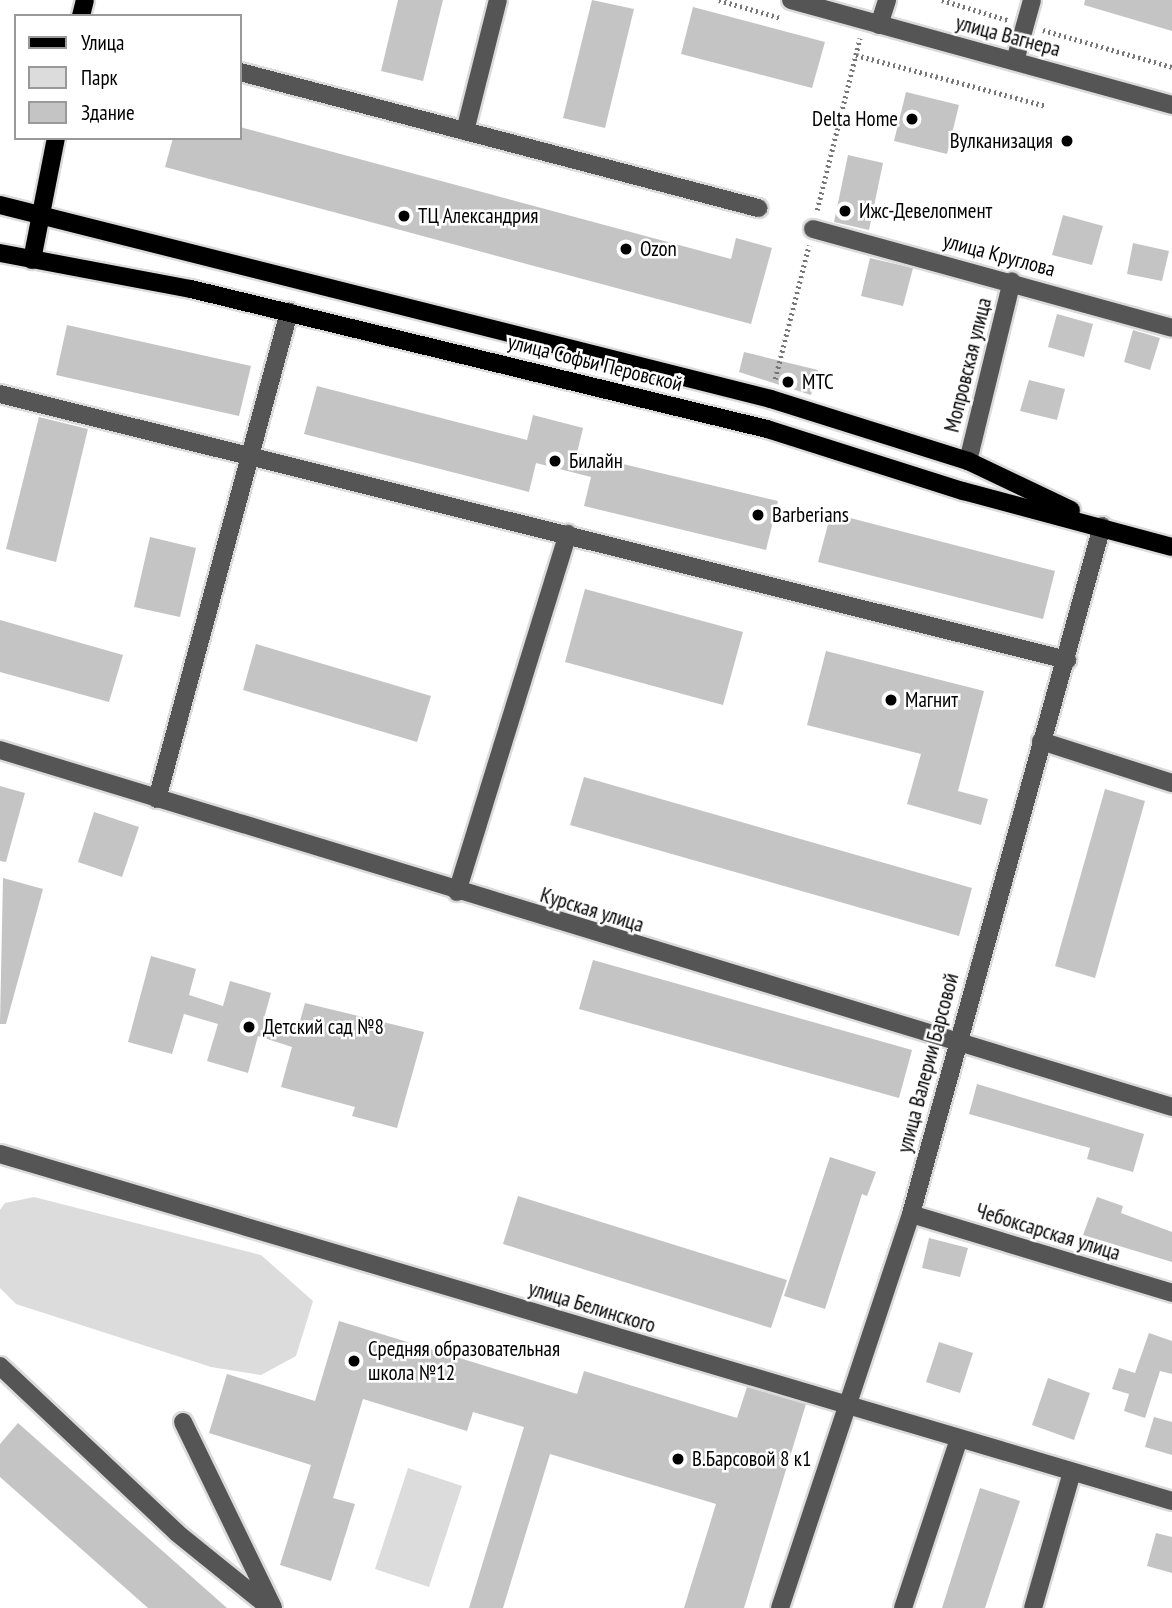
<!DOCTYPE html>
<meta charset="utf-8">
<style>
body{margin:0}
#map{position:relative;width:1172px;height:1608px;overflow:hidden;background:#fff;font-family:"PT Sans Narrow",sans-serif}
div>[style]{position:absolute}
[style*='--x']{left:calc(var(--x)*1px);top:calc(var(--y)*1px);width:calc(var(--w)*1px);rotate:calc(var(--a)*1deg)}
.green>*{inset:0;background:#dcdcdc}
.building>*{inset:0;background:#c4c4c4}
.path>*{height:4.5px;margin-top:-2.25px;transform-origin:0;background:repeating-linear-gradient(90deg,#777 0 2px,transparent 0 5.5px)}
.roads{filter:drop-shadow(2px 0 #dbdbdb) drop-shadow(-2px 0 #dbdbdb) drop-shadow(0 2px #dbdbdb) drop-shadow(0 -2px #dbdbdb)}
.minor>*{height:18px;margin:-9px;padding:0 9px;transform-origin:9px;border-radius:9px;background:#555}
.major>*{height:18px;margin:-9px;padding:0 9px;transform-origin:9px;border-radius:9px;background:#000}
.dots>*{width:19px;height:19px;translate:-50% -50%;box-sizing:border-box;border:4px solid #fff;border-radius:50%}
span{translate:-50% -50%;white-space:nowrap;text-align:center;line-height:1.15;-webkit-text-stroke:5px #fff;paint-order:stroke}
.street-label{font-size:21px;color:#000}
.poi-label{font-size:21px;color:#000}
.right{translate:-100% -50%;text-align:right}
.left{translate:0 -50%;text-align:left}
.legend{position:absolute;left:14px;top:14px;width:228px;height:126px;box-sizing:border-box;background:#fff;border:2px solid #999;margin:0;padding:9px 12px;list-style:none;font-size:21px;color:#000}
.legend li{display:flex;align-items:center;gap:14px;height:35px}
.legend b{width:35px;border:2px solid #999}
</style>
<div id="map">
<div class="green">
<div style="clip-path:polygon(34px 1197px,261px 1255px,313px 1301px,296px 1356px,261px 1375px,211px 1367px,16px 1304px,0 1288px,0 1210px,5px 1203px)"></div>
<div style="clip-path:polygon(408px 1468px,462px 1486px,429px 1587px,375px 1569px)"></div>
</div>
<div class="building">
<div style="clip-path:polygon(398px 0,443px 0,423px 81px,381px 71px)"></div>
<div style="clip-path:polygon(592px 0,634px 9px,605px 128px,563px 118px)"></div>
<div style="clip-path:polygon(1085px 0,1172px 0,1172px 31px,1084px 5px)"></div>
<div style="clip-path:polygon(693px 7px,825px 42px,812px 88px,681px 54px)"></div>
<div style="clip-path:polygon(906px 92px,959px 105px,947px 154px,894px 141px)"></div>
<div style="clip-path:polygon(240px 127px,731px 259px,736px 238px,772px 248px,751px 324px,165px 167px,173px 138px,240px 138px)"></div>
<div style="clip-path:polygon(848px 155px,883px 163px,869px 230px,834px 222px)"></div>
<div style="clip-path:polygon(1063px 215px,1103px 226px,1092px 265px,1052px 255px)"></div>
<div style="clip-path:polygon(1133px 243px,1169px 251px,1162px 281px,1127px 274px)"></div>
<div style="clip-path:polygon(870px 258px,913px 268px,903px 306px,861px 296px)"></div>
<div style="clip-path:polygon(1057px 314px,1093px 324px,1084px 357px,1048px 347px)"></div>
<div style="clip-path:polygon(67px 325px,251px 366px,239px 416px,56px 375px)"></div>
<div style="clip-path:polygon(1133px 330px,1160px 338px,1150px 370px,1124px 362px)"></div>
<div style="clip-path:polygon(744px 352px,818px 370px,811px 395px,739px 372px)"></div>
<div style="clip-path:polygon(1029px 380px,1065px 389px,1057px 420px,1020px 411px)"></div>
<div style="clip-path:polygon(317px 386px,527px 440px,533px 415px,583px 428px,577px 453px,778px 501px,766px 550px,584px 506px,591px 477px,536px 463px,529px 492px,304px 434px)"></div>
<div style="clip-path:polygon(39px 417px,88px 429px,56px 562px,6px 549px)"></div>
<div style="clip-path:polygon(831px 513px,1055px 571px,1043px 619px,818px 562px)"></div>
<div style="clip-path:polygon(150px 537px,196px 548px,180px 617px,134px 607px)"></div>
<div style="clip-path:polygon(585px 589px,743px 632px,723px 705px,565px 662px)"></div>
<div style="clip-path:polygon(0 620px,123px 655px,109px 702px,0 672px)"></div>
<div style="clip-path:polygon(256px 644px,431px 696px,417px 742px,243px 690px)"></div>
<div style="clip-path:polygon(826px 651px,984px 691px,958px 791px,988px 799px,981px 825px,907px 804px,921px 754px,807px 725px)"></div>
<div style="clip-path:polygon(584px 777px,972px 888px,959px 936px,570px 825px)"></div>
<div style="clip-path:polygon(0 786px,25px 793px,6px 862px,0 861px)"></div>
<div style="clip-path:polygon(1105px 789px,1145px 801px,1095px 978px,1055px 966px)"></div>
<div style="clip-path:polygon(94px 812px,139px 827px,122px 877px,78px 862px)"></div>
<div style="clip-path:polygon(3px 878px,43px 889px,6px 1024px,0 1024px)"></div>
<div style="clip-path:polygon(151px 956px,196px 969px,189px 995px,223px 1006px,230px 981px,271px 993px,264px 1018px,298px 1028px,305px 1003px,424px 1032px,397px 1128px,352px 1116px,355px 1107px,281px 1087px,292px 1047px,258px 1036px,248px 1073px,207px 1061px,218px 1024px,184px 1014px,172px 1054px,128px 1042px)"></div>
<div style="clip-path:polygon(593px 960px,912px 1050px,899px 1098px,579px 1009px)"></div>
<div style="clip-path:polygon(977px 1084px,1144px 1134px,1133px 1172px,1087px 1159px,1090px 1148px,969px 1114px)"></div>
<div style="clip-path:polygon(830px 1157px,876px 1172px,867px 1196px,862px 1194px,825px 1309px,784px 1296px)"></div>
<div style="clip-path:polygon(518px 1196px,787px 1280px,771px 1328px,503px 1244px)"></div>
<div style="clip-path:polygon(1097px 1197px,1123px 1206px,1121px 1213px,1172px 1232px,1172px 1262px,1083px 1235px)"></div>
<div style="clip-path:polygon(929px 1238px,968px 1248px,960px 1277px,922px 1268px)"></div>
<div style="clip-path:polygon(339px 1321px,577px 1394px,584px 1371px,737px 1418px,747px 1387px,806px 1404px,744px 1608px,684px 1608px,716px 1504px,550px 1454px,503px 1608px,469px 1608px,524px 1427px,473px 1412px,467px 1431px,363px 1399px,333px 1498px,355px 1504px,331px 1581px,280px 1565px,311px 1465px,209px 1433px,227px 1374px,315px 1401px)"></div>
<div style="clip-path:polygon(1149px 1333px,1172px 1341px,1172px 1374px,1160px 1371px,1145px 1418px,1124px 1411px,1129px 1394px,1112px 1389px,1119px 1368px,1135px 1373px)"></div>
<div style="clip-path:polygon(939px 1342px,973px 1353px,960px 1393px,926px 1382px)"></div>
<div style="clip-path:polygon(1048px 1378px,1090px 1393px,1074px 1440px,1032px 1425px)"></div>
<div style="clip-path:polygon(1154px 1417px,1172px 1422px,1172px 1455px,1145px 1447px)"></div>
<div style="clip-path:polygon(18px 1423px,227px 1608px,148px 1608px,0 1477px,0 1444px)"></div>
<div style="clip-path:polygon(980px 1488px,1020px 1501px,985px 1608px,942px 1608px)"></div>
<div style="clip-path:polygon(1156px 1533px,1172px 1537px,1172px 1573px,1147px 1566px)"></div>
</div>
<div class="path">
<div style="--x:719;--y:0;--w:65;--a:16.2"></div>
<div style="--x:942;--y:0;--w:69;--a:16.9"></div>
<div style="--x:1043;--y:30;--w:134;--a:16"></div>
<div style="--x:856;--y:55;--w:197;--a:15"></div>
<div style="--x:817;--y:210;--w:177;--a:-76"></div>
<div style="--x:775;--y:379;--w:138;--a:-75.8"></div>
</div>
<div class="roads">
<div class="minor">
<div style="--x:791;--y:0;--w:395;--a:15.4"></div>
<div style="--x:879;--y:25;--w:26;--a:-72"></div>
<div style="--x:1015;--y:61;--w:63;--a:-74.4"></div>
<div style="--x:240;--y:72;--w:536;--a:14.71"></div>
<div style="--x:465;--y:131;--w:135;--a:-75.9"></div>
<div style="--x:813;--y:229;--w:372;--a:15.4"></div>
<div style="--x:0;--y:394;--w:1100;--a:14"></div>
<div style="--x:968;--y:461;--w:185;--a:-76.3"></div>
<div style="--x:1041;--y:741;--w:138;--a:17.8"></div>
<div style="--x:0;--y:750;--w:1225;--a:16.94"></div>
<div style="--x:157;--y:799;--w:505;--a:-74.83"></div>
<div style="--x:457;--y:892;--w:375;--a:-72.8"></div>
<div style="--x:0;--y:1154;--w:1222;--a:16.49"></div>
<div style="--x:911;--y:1214;--w:273;--a:16.8"></div>
<div style="--x:0;--y:1366;--w:243;--a:43.3"></div>
<div style="--x:177;--y:1533;--w:119;--a:38.9"></div>
<div style="--x:183;--y:1422;--w:206;--a:64.1"></div>
<div style="--x:780;--y:1608;--w:415;--a:-71.6"></div>
<div style="--x:911;--y:1214;--w:714;--a:-74.48"></div>
<div style="--x:903;--y:1608;--w:178;--a:-71.7"></div>
<div style="--x:1033;--y:1608;--w:141;--a:-74"></div>
</div>
<div class="major">
<div style="--x:81;--y:16;--w:16;--a:-76"></div>
<div style="--x:0;--y:205;--w:795;--a:14.12"></div>
<div style="--x:771;--y:399;--w:207;--a:17.5"></div>
<div style="--x:968;--y:461;--w:114;--a:25.4"></div>
<div style="--x:0;--y:253;--w:194;--a:10.7"></div>
<div style="--x:191;--y:289;--w:593;--a:13.66"></div>
<div style="--x:767;--y:429;--w:206;--a:17.6"></div>
<div style="--x:963;--y:491;--w:216;--a:15"></div>
<div style="--x:32;--y:260;--w:124;--a:-78.9"></div>
</div>
</div>
<div class="dots">
<div style="left:912px;top:119px;background:#000"></div>
<div style="left:1067px;top:141px;background:#000"></div>
<div style="left:845px;top:211px;background:#000"></div>
<div style="left:404px;top:216px;background:#000"></div>
<div style="left:626px;top:249px;background:#000"></div>
<div style="left:788px;top:382px;background:#000"></div>
<div style="left:555px;top:461px;background:#000"></div>
<div style="left:758px;top:515px;background:#000"></div>
<div style="left:891px;top:700px;background:#000"></div>
<div style="left:249px;top:1027px;background:#000"></div>
<div style="left:354px;top:1361px;background:#000"></div>
<div style="left:678px;top:1459px;background:#000"></div>
</div>
<div class="street-label">
<span style="left:1008px;top:36px;rotate:15deg">улица Вагнера</span>
<span style="left:999px;top:255px;rotate:15deg">улица Круглова</span>
<span style="left:595px;top:363px;rotate:14deg">улица Софьи Перовской</span>
<span style="left:968px;top:365px;rotate:-76deg">Мопровская улица</span>
<span style="left:592px;top:910px;rotate:17deg">Курская улица</span>
<span style="left:928px;top:1063px;rotate:-75deg">улица Валерии Барсовой</span>
<span style="left:1048px;top:1232px;rotate:17deg">Чебоксарская улица</span>
<span style="left:592px;top:1307px;rotate:17deg">улица Белинского</span>
</div>
<div class="poi-label">
<span class="right" style="left:898px;top:119px">Delta Home</span>
<span class="right" style="left:1053px;top:141px">Вулканизация</span>
<span class="left" style="left:859px;top:211px">Ижс-Девелопмент</span>
<span class="left" style="left:418px;top:216px">ТЦ Александрия</span>
<span class="left" style="left:640px;top:249px">Ozon</span>
<span class="left" style="left:802px;top:382px">МТС</span>
<span class="left" style="left:569px;top:461px">Билайн</span>
<span class="left" style="left:772px;top:515px">Barberians</span>
<span class="left" style="left:905px;top:700px">Магнит</span>
<span class="left" style="left:263px;top:1027px">Детский сад №8</span>
<span class="left" style="left:368px;top:1361px">Средняя образовательная<br>школа №12</span>
<span class="left" style="left:692px;top:1459px">В.Барсовой 8 к1</span>
</div>
<ul class="legend">
<li><b style="height:9px;background:#000"></b>Улица</li>
<li><b style="height:19px;background:#dcdcdc"></b>Парк</li>
<li><b style="height:19px;background:#c4c4c4"></b>Здание</li>
</ul>
</div>
